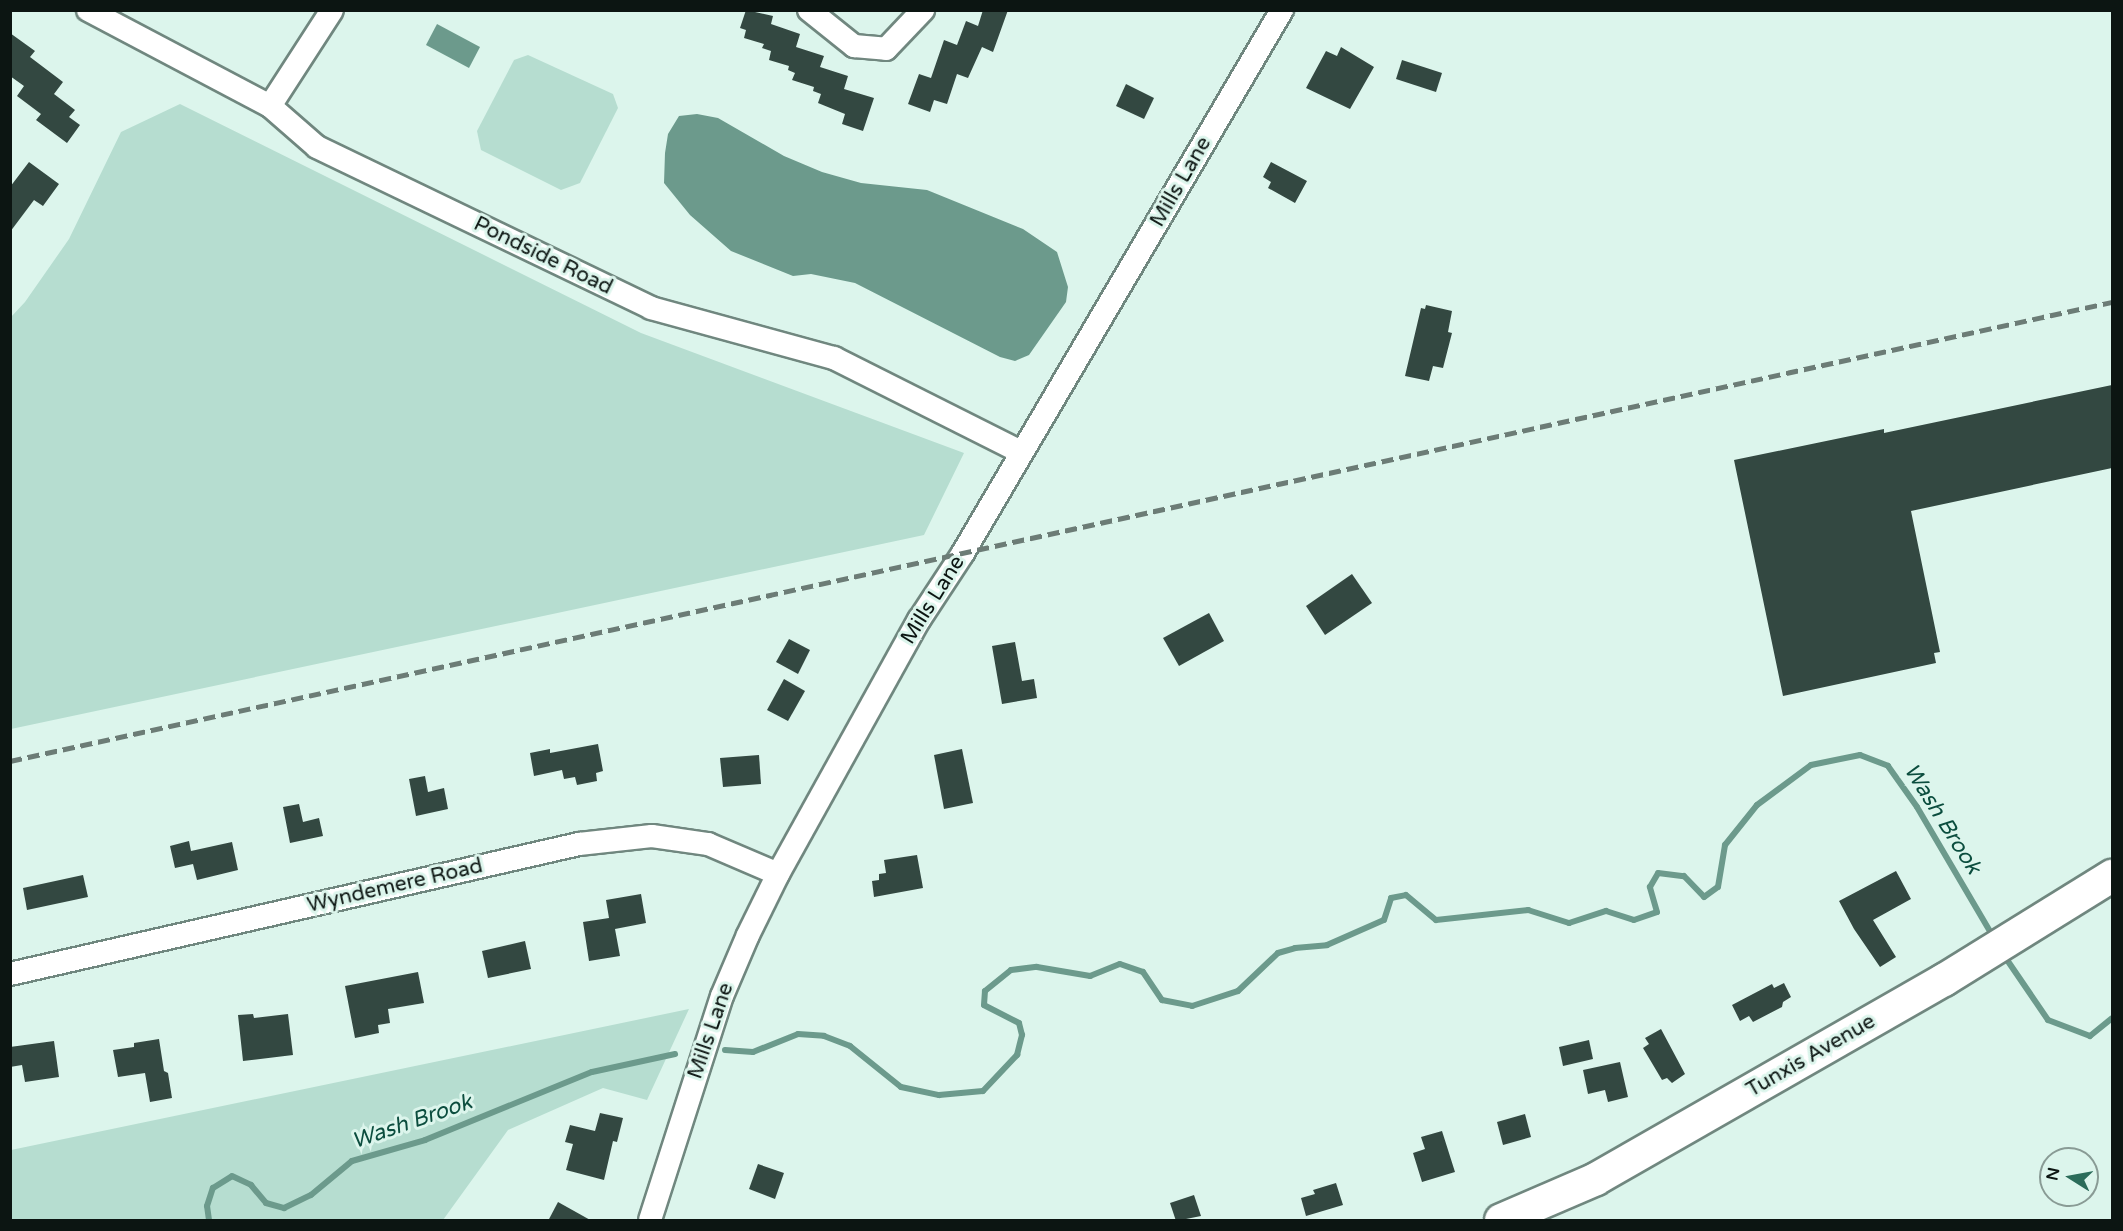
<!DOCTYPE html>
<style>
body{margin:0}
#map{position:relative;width:2123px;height:1231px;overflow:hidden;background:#dcf5ec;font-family:"Varela Round",sans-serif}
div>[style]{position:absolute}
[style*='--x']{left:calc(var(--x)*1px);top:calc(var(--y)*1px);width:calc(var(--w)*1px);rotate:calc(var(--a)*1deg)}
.green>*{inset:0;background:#b6ddd0}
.water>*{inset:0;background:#6c9a8c}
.stream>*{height:6px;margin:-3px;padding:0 3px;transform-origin:3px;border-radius:3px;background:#6c9a8c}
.building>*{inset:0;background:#334841}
.roads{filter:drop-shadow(2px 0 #70877f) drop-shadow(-2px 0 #70877f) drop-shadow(0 2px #70877f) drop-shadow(0 -2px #70877f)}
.minor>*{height:22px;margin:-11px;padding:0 11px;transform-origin:11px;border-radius:11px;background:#fff}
.secondary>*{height:32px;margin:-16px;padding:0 16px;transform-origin:16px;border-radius:16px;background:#fff}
.rail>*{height:4.5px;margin-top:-2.25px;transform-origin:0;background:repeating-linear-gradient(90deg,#6c7c76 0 12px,transparent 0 18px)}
span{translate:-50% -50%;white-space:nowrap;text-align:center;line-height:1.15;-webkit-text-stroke:6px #dcf5ec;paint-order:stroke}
.street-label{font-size:21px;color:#0c1512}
.water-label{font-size:22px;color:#0b4d3e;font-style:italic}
.frame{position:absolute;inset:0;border:12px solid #0c1512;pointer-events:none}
.north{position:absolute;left:2039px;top:1147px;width:60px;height:60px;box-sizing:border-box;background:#dcf5ec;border:2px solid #899b95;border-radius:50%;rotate:281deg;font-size:16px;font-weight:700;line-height:24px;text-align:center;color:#0c1512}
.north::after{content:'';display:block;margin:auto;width:21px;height:27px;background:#2b6c5a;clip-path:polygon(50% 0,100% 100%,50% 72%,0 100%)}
</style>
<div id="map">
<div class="green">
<div style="clip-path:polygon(528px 55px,613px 94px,618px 108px,580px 183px,561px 190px,481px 150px,477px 131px,514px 60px)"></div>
<div style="clip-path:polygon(180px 104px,641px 333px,964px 453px,924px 535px,11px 729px,11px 317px,25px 302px,69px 239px,121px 132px)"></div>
<div style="clip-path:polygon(689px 1009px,647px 1100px,603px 1088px,508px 1130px,443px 1220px,11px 1220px,11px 1150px)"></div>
</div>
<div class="water">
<div style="clip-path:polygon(437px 24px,480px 47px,469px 68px,426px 45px)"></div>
<div style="clip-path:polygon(697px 114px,718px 118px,784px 156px,822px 172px,861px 183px,927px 190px,1023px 229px,1057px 252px,1068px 287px,1066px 302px,1029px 355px,1015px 361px,1000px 357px,855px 283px,811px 274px,793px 276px,731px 251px,690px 215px,664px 183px,665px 153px,668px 134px,679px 116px)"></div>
</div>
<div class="stream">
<div style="--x:2003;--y:954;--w:80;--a:55.7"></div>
<div style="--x:2048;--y:1020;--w:45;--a:20.9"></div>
<div style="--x:2090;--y:1036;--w:28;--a:-39"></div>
<div style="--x:725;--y:1050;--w:28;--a:4"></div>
<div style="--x:753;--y:1052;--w:48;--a:-21.8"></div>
<div style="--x:798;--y:1034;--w:26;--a:4"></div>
<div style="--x:824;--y:1036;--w:28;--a:21"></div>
<div style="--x:850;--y:1046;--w:65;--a:38.8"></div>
<div style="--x:901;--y:1087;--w:39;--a:12"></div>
<div style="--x:939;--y:1095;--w:44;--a:-5.2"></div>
<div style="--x:983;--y:1091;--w:50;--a:-46.6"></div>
<div style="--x:1017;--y:1055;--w:21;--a:-76"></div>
<div style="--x:1022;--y:1035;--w:12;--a:-104"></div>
<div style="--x:1019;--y:1023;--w:39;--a:-153"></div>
<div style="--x:984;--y:1005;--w:14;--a:-86"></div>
<div style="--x:985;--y:991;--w:33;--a:-39"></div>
<div style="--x:1011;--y:970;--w:26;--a:-7"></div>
<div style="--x:1037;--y:967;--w:54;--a:9.6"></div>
<div style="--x:1090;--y:976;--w:32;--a:-22"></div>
<div style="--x:1120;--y:964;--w:24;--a:19"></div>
<div style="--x:1143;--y:972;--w:34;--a:56"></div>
<div style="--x:1162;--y:1000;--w:31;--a:11"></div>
<div style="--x:1192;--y:1006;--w:48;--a:-18.1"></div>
<div style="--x:1238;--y:991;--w:55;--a:-43.5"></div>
<div style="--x:1278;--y:953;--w:18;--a:-16"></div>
<div style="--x:1295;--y:948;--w:32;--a:-5"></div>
<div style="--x:1327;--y:945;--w:62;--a:-23.7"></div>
<div style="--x:1384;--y:920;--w:23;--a:-72"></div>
<div style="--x:1391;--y:898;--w:15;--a:-11"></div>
<div style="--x:1406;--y:895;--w:39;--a:40"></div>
<div style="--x:1436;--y:920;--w:93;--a:-6.2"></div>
<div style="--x:1528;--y:910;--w:43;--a:17.6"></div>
<div style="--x:1569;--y:923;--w:39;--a:-18"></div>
<div style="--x:1606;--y:911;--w:29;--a:18"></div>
<div style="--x:1634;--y:920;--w:24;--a:-19"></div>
<div style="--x:1657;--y:912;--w:26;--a:-106"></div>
<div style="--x:1650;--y:887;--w:16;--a:-60"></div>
<div style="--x:1658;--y:873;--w:26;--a:7"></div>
<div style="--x:1684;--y:876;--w:29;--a:46"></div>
<div style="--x:1704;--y:897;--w:17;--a:-36"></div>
<div style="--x:1718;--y:887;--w:43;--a:-80.5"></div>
<div style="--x:1725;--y:845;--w:51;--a:-51.3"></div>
<div style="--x:1757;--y:805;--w:67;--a:-36.5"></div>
<div style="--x:1811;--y:765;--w:50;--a:-11.5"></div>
<div style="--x:1860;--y:755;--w:30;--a:21"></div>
<div style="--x:1888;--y:766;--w:50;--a:54.7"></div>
<div style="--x:1917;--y:807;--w:154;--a:59.6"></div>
<div style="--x:209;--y:1220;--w:14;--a:-98"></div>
<div style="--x:207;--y:1206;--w:19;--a:-72"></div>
<div style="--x:213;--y:1188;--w:22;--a:-32"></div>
<div style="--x:232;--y:1176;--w:21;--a:25"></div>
<div style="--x:251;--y:1185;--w:23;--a:50"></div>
<div style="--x:266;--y:1203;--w:19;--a:16"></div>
<div style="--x:284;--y:1208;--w:30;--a:-26"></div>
<div style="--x:311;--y:1195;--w:53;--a:-39.7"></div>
<div style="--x:352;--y:1161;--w:76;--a:-16"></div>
<div style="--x:425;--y:1140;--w:180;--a:-22.2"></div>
<div style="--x:592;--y:1072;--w:85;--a:-12.2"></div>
</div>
<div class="building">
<div style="clip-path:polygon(746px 10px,773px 16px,771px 24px,800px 34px,796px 47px,824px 56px,820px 67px,848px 76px,844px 89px,874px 98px,863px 131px,842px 124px,845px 114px,818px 103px,821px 94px,813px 91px,814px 87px,792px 80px,795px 73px,788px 70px,789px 66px,769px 60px,771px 51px,762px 48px,764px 44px,744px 38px,746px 30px,740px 28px)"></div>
<div style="clip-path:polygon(983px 10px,1008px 10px,993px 52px,982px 47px,968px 78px,957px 74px,947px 104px,934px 100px,930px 112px,908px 104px,919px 74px,931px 78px,944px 40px,957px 45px,966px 21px,978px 26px)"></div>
<div style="clip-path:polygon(10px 33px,35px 51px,30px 57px,63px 82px,54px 94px,75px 110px,69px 117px,80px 125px,67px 143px,36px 120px,41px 114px,17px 96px,24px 86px,10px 76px)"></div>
<div style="clip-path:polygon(1341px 47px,1374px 67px,1350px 109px,1306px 88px,1326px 51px,1337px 56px)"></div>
<div style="clip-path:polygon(1402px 60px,1442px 73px,1436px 92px,1396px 79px)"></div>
<div style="clip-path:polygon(1126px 84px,1154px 98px,1144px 119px,1116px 106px)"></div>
<div style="clip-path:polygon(29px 162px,59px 184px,43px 206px,34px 200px,10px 232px,10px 187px)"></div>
<div style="clip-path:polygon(1271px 162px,1307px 181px,1295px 203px,1268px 188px,1271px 182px,1263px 177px)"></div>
<div style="clip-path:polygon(1426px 305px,1452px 311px,1448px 332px,1452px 333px,1443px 368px,1433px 366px,1429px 381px,1405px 376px,1421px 308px,1425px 309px)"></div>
<div style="clip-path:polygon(2112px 385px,2112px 468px,1911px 511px,1940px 652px,1934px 653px,1936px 663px,1783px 696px,1734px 460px,1884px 429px,1884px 433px)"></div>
<div style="clip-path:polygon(1352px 574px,1372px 603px,1325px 635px,1306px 606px)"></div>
<div style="clip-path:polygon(1209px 613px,1224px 641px,1179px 666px,1163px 638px)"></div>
<div style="clip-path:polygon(789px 639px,810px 650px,798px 674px,776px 662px)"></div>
<div style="clip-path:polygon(1015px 642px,1022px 681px,1034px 679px,1037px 698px,1002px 704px,992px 646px)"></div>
<div style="clip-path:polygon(784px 679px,805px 691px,788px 721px,767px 710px)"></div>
<div style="clip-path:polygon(598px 744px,603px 771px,596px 773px,597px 781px,577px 785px,575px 777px,564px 779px,562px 770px,534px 776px,530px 753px,550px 749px,550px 753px)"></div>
<div style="clip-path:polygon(962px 749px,973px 803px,944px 809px,934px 755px)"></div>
<div style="clip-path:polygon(759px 755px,761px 784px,723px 787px,720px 758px)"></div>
<div style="clip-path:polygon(425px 776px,428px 792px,444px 788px,448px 809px,416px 816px,409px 779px)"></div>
<div style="clip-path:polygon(299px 804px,303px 822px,319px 818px,323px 836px,290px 843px,283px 807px)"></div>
<div style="clip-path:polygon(189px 841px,191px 851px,232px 842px,238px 870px,197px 880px,193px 864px,175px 868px,170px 846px)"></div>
<div style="clip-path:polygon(917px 855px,923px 888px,874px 897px,872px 881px,879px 880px,879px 874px,886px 873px,884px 860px)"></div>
<div style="clip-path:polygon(1896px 871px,1911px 899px,1873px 920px,1896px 957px,1880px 967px,1854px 929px,1839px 901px)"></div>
<div style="clip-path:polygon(83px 875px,88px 897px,27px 910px,23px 888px)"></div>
<div style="clip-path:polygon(641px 894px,646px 923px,615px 929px,620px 956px,589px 961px,583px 922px,609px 918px,606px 900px)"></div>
<div style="clip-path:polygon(525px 941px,531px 969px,488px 978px,482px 951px)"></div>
<div style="clip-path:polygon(418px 972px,424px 1003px,388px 1009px,390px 1023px,378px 1025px,379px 1033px,355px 1038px,345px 986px)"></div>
<div style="clip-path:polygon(1784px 983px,1791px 997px,1783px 1002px,1782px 1007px,1753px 1022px,1749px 1016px,1740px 1021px,1732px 1005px,1772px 984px,1774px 988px)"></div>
<div style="clip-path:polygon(253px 1014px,254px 1018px,288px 1014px,293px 1055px,243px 1061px,238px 1015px)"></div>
<div style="clip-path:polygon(1661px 1029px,1685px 1074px,1672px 1083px,1667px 1078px,1662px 1080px,1643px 1048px,1649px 1044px,1645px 1038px)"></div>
<div style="clip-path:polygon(159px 1039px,164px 1071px,168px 1073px,172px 1098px,150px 1102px,145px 1073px,118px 1077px,113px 1050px,134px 1047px,134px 1043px)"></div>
<div style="clip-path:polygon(1589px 1040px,1593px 1059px,1563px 1066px,1559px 1047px)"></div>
<div style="clip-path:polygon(54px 1041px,59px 1077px,25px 1082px,22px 1065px,10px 1067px,10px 1047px)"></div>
<div style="clip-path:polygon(1620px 1062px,1628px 1097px,1608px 1102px,1605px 1090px,1588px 1094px,1583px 1070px)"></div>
<div style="clip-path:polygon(600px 1113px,623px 1118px,617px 1142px,613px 1141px,604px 1180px,566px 1170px,573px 1144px,565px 1142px,570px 1125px,595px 1131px)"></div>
<div style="clip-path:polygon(1525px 1114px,1531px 1137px,1503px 1145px,1497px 1122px)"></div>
<div style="clip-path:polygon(1442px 1131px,1455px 1172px,1422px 1182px,1413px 1153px,1425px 1149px,1421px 1137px)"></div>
<div style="clip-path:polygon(758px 1164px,784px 1173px,775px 1199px,749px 1189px)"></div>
<div style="clip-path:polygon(1336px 1183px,1343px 1205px,1306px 1216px,1301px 1198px,1315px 1194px,1313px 1190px)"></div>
<div style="clip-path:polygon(1194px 1195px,1201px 1216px,1176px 1221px,1170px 1203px)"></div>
<div style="clip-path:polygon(558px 1202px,592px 1221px,548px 1221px)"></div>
</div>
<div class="roads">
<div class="minor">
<div style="--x:88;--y:10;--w:206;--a:27.8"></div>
<div style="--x:270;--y:106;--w:62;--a:41.1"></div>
<div style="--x:317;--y:147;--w:371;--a:25.7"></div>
<div style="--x:651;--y:308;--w:190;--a:15.3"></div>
<div style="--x:834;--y:358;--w:209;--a:26.7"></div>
<div style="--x:809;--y:10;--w:58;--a:38.7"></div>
<div style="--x:854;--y:46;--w:32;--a:5"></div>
<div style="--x:886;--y:49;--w:54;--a:-46.5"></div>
<div style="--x:270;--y:106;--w:114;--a:-57.1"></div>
<div style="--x:10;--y:974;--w:584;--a:-12.87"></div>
<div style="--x:579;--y:844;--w:73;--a:-6.3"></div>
<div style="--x:652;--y:836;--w:57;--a:8.1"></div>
<div style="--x:708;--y:844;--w:76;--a:23.2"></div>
<div style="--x:650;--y:1220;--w:235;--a:-72.2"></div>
<div style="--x:722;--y:996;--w:66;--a:-66.9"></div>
<div style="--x:748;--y:935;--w:68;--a:-63.8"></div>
<div style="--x:778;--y:874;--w:291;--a:-61"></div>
<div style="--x:919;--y:620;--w:80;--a:-56.7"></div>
<div style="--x:963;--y:553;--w:630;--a:-59.57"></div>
</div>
<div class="secondary">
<div style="--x:1501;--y:1220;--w:103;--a:-23.3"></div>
<div style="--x:1596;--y:1179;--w:401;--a:-29.8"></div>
<div style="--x:1944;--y:980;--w:198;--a:-31.8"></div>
</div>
</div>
<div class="rail">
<div style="--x:10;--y:761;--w:2152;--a:-12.32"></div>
</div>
<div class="street-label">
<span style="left:1181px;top:182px;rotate:-60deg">Mills Lane</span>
<span style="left:543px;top:256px;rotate:26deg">Pondside Road</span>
<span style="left:933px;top:600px;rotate:-58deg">Mills Lane</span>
<span style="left:395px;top:886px;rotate:-13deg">Wyndemere Road</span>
<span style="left:711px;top:1031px;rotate:-71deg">Mills Lane</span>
<span style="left:1811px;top:1056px;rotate:-30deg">Tunxis Avenue</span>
</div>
<div class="water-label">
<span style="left:1942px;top:819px;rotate:58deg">Wash Brook</span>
<span style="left:412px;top:1122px;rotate:-19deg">Wash Brook</span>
</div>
<div class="frame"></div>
<div class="north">N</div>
</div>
